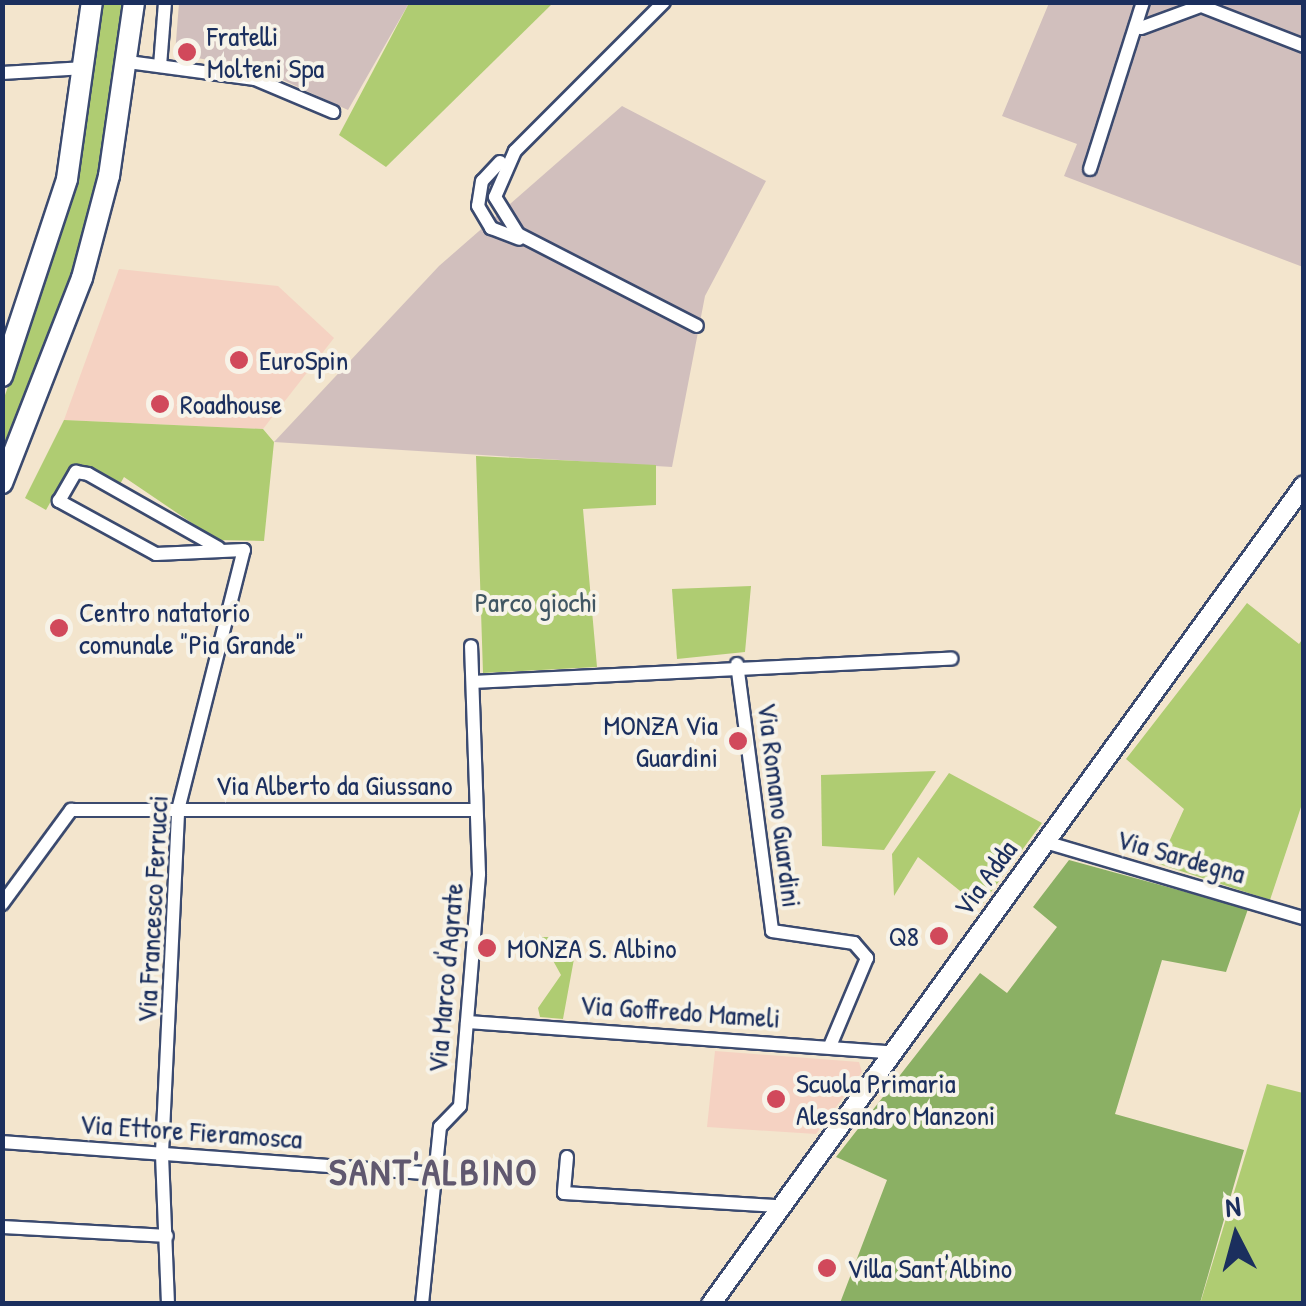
<!DOCTYPE html>
<style>
body{margin:0}
#map{position:relative;width:1306px;height:1306px;overflow:hidden;background:#f3e5cd;font-family:"Patrick Hand",sans-serif}
div>[style]{position:absolute}
[style*='--x']{left:calc(var(--x)*1px);top:calc(var(--y)*1px);width:calc(var(--w)*1px);rotate:calc(var(--a)*1deg)}
.built>*{inset:0;background:#f5d2c2}
.industrial>*{inset:0;background:#d1bfbd}
.green>*{inset:0;background:#afcc72}
.forest>*{inset:0;background:#8bb064}
.roads{filter:drop-shadow(2px 0 #3b4a6f) drop-shadow(-2px 0 #3b4a6f) drop-shadow(0 2px #3b4a6f) drop-shadow(0 -2px #3b4a6f)}
.minor>*{height:12px;margin:-6px;padding:0 6px;transform-origin:6px;border-radius:6px;background:#fff}
.secondary>*{height:18px;margin:-9px;padding:0 9px;transform-origin:9px;border-radius:9px;background:#fff}
.primary>*{height:20px;margin:-10px;padding:0 10px;transform-origin:10px;border-radius:10px;background:#fff}
.dots>*{width:28px;height:28px;translate:-50% -50%;box-sizing:border-box;border:5px solid #f7f3e8;border-radius:50%}
span{translate:-50% -50%;white-space:nowrap;text-align:center;line-height:1.15;-webkit-text-stroke:8px #f7f3e8;paint-order:stroke}
.poi-label{font-size:28px;color:#1b2f5e}
.left{translate:0 -50%;text-align:left}
.right{translate:-100% -50%;text-align:right}
.park-label{font-size:28px;color:#405663}
.street-label{font-size:28px;color:#1b2f5e}
.district-label{font-size:38px;color:#60586f;font-weight:700;letter-spacing:2.5px}
.frame{position:absolute;inset:0;border:5px solid #1b2f5e;pointer-events:none}
.north{position:absolute;left:1186px;top:1186px;width:100px;height:100px;-webkit-text-stroke:8px #f7f3e8;paint-order:stroke;rotate:354deg;font-size:28px;font-weight:700;line-height:40px;text-align:center;color:#1b2f5e}
.north::after{content:'';display:block;margin:auto;width:35px;height:45px;background:#1b2f5e;clip-path:polygon(50% 0,100% 100%,50% 72%,0 100%)}
</style>
<div id="map">
<div class="built">
<div style="clip-path:polygon(119px 269px,278px 286px,334px 338px,263px 429px,64px 420px)"></div>
<div style="clip-path:polygon(715px 1051px,859px 1062px,862px 1072px,816px 1134px,707px 1127px)"></div>
</div>
<div class="industrial">
<div style="clip-path:polygon(179px 3px,179px 2px,409px 3px,348px 110px,259px 69px,175px 54px)"></div>
<div style="clip-path:polygon(1049px 3px,1303px 3px,1303px 267px,1064px 176px,1077px 144px,1002px 116px)"></div>
<div style="clip-path:polygon(622px 106px,766px 181px,705px 296px,672px 467px,274px 442px,439px 266px)"></div>
</div>
<div class="green">
<div style="clip-path:polygon(101px 3px,127px 3px,110px 135px,63px 314px,3px 464px,3px 401px,66px 217px)"></div>
<div style="clip-path:polygon(409px 3px,553px 3px,386px 167px,339px 135px)"></div>
<div style="clip-path:polygon(64px 420px,263px 429px,274px 442px,264px 541px,217px 540px,124px 477px,119px 486px,86px 467px,70px 467px,46px 510px,25px 498px)"></div>
<div style="clip-path:polygon(476px 456px,656px 465px,656px 505px,583px 509px,597px 667px,483px 673px)"></div>
<div style="clip-path:polygon(751px 586px,745px 652px,677px 659px,672px 589px)"></div>
<div style="clip-path:polygon(1247px 603px,1299px 644px,1303px 638px,1303px 801px,1270px 900px,1159px 864px,1184px 809px,1126px 759px)"></div>
<div style="clip-path:polygon(936px 771px,884px 850px,822px 846px,821px 775px)"></div>
<div style="clip-path:polygon(949px 773px,1042px 823px,980px 907px,918px 857px,894px 896px,892px 854px)"></div>
<div style="clip-path:polygon(540px 937px,567px 937px,576px 948px,563px 1019px,540px 1017px,538px 1008px,561px 975px)"></div>
<div style="clip-path:polygon(1267px 1084px,1303px 1093px,1303px 1303px,1200px 1304px)"></div>
</div>
<div class="forest">
<div style="clip-path:polygon(1069px 860px,1248px 909px,1226px 972px,1162px 960px,1115px 1114px,1244px 1150px,1200px 1303px,840px 1303px,887px 1180px,836px 1157px,980px 973px,1007px 993px,1057px 927px,1033px 907px)"></div>
</div>
<div class="roads">
<div class="minor">
<div style="--x:664;--y:2;--w:211;--a:135"></div>
<div style="--x:515;--y:151;--w:50;--a:113.5"></div>
<div style="--x:495;--y:197;--w:44;--a:58.1"></div>
<div style="--x:518;--y:234;--w:201;--a:27.2"></div>
<div style="--x:1191;--y:2;--w:121;--a:21.3"></div>
<div style="--x:1141;--y:28;--w:61;--a:-20.2"></div>
<div style="--x:128;--y:62;--w:128;--a:7.6"></div>
<div style="--x:255;--y:79;--w:85;--a:22.9"></div>
<div style="--x:160;--y:66;--w:64;--a:-85.5"></div>
<div style="--x:2;--y:73;--w:83;--a:-3.4"></div>
<div style="--x:500;--y:162;--w:26;--a:133"></div>
<div style="--x:482;--y:181;--w:25;--a:99"></div>
<div style="--x:478;--y:206;--w:26;--a:59"></div>
<div style="--x:491;--y:228;--w:30;--a:21"></div>
<div style="--x:1090;--y:169;--w:175;--a:-72.4"></div>
<div style="--x:737;--y:664;--w:269;--a:82.5"></div>
<div style="--x:772;--y:931;--w:83;--a:8.3"></div>
<div style="--x:854;--y:943;--w:20;--a:49"></div>
<div style="--x:867;--y:958;--w:95;--a:112.8"></div>
<div style="--x:473;--y:682;--w:479;--a:-2.8"></div>
<div style="--x:1045;--y:842;--w:270;--a:16.4"></div>
<div style="--x:2;--y:904;--w:117;--a:-53.7"></div>
<div style="--x:71;--y:810;--w:405;--a:0"></div>
<div style="--x:467;--y:1022;--w:424;--a:4.1"></div>
<div style="--x:2;--y:1142;--w:434;--a:4.2"></div>
<div style="--x:567;--y:1157;--w:36;--a:95"></div>
<div style="--x:564;--y:1193;--w:215;--a:3.5"></div>
<div style="--x:2;--y:1227;--w:165;--a:3.1"></div>
<div style="--x:168;--y:1304;--w:151;--a:-92.3"></div>
<div style="--x:162;--y:1153;--w:343;--a:-87.3"></div>
<div style="--x:178;--y:810;--w:268;--a:-75.8"></div>
<div style="--x:244;--y:550;--w:88;--a:177.4"></div>
<div style="--x:156;--y:554;--w:111;--a:-151.3"></div>
<div style="--x:59;--y:501;--w:34;--a:-60"></div>
<div style="--x:76;--y:472;--w:12;--a:9"></div>
<div style="--x:88;--y:474;--w:150;--a:29.5"></div>
<div style="--x:422;--y:1304;--w:178;--a:-84.2"></div>
<div style="--x:440;--y:1127;--w:29;--a:-46"></div>
<div style="--x:460;--y:1106;--w:233;--a:-85.3"></div>
<div style="--x:479;--y:874;--w:228;--a:-92"></div>
</div>
<div class="secondary">
<div style="--x:711;--y:1304;--w:1011;--a:-54.09"></div>
</div>
<div class="primary">
<div style="--x:2;--y:376;--w:207;--a:-71.7"></div>
<div style="--x:67;--y:179;--w:179;--a:-82"></div>
<div style="--x:2;--y:483;--w:220;--a:-68.7"></div>
<div style="--x:82;--y:278;--w:106;--a:-75.2"></div>
<div style="--x:109;--y:176;--w:176;--a:-81.8"></div>
</div>
</div>
<div class="dots">
<div style="left:187px;top:52px;background:#d1495b"></div>
<div style="left:239px;top:360px;background:#d1495b"></div>
<div style="left:160px;top:404px;background:#d1495b"></div>
<div style="left:59px;top:628px;background:#d1495b"></div>
<div style="left:738px;top:741px;background:#d1495b"></div>
<div style="left:939px;top:936px;background:#d1495b"></div>
<div style="left:487px;top:948px;background:#d1495b"></div>
<div style="left:776px;top:1099px;background:#d1495b"></div>
<div style="left:827px;top:1268px;background:#d1495b"></div>
</div>
<div class="poi-label">
<span class="left" style="left:207px;top:52px">Fratelli<br>Molteni Spa</span>
<span class="left" style="left:259px;top:360px">EuroSpin</span>
<span class="left" style="left:180px;top:404px">Roadhouse</span>
<span class="left" style="left:79px;top:628px">Centro natatorio<br>comunale "Pia Grande"</span>
<span class="right" style="left:718px;top:741px">MONZA Via<br>Guardini</span>
<span class="right" style="left:919px;top:936px">Q8</span>
<span class="left" style="left:507px;top:948px">MONZA S. Albino</span>
<span class="left" style="left:796px;top:1099px">Scuola Primaria<br>Alessandro Manzoni</span>
<span class="left" style="left:847px;top:1268px">Villa Sant'Albino</span>
</div>
<div class="park-label">
<span style="left:536px;top:602px">Parco giochi</span>
</div>
<div class="street-label">
<span style="left:334px;top:785px">Via Alberto da Giussano</span>
<span style="left:780px;top:805px;rotate:83deg">Via Romano Guardini</span>
<span style="left:1181px;top:856px;rotate:16deg">Via Sardegna</span>
<span style="left:985px;top:878px;rotate:-54deg">Via Adda</span>
<span style="left:152px;top:909px;rotate:-87deg">Via Francesco Ferrucci</span>
<span style="left:445px;top:978px;rotate:-85deg">Via Marco d'Agrate</span>
<span style="left:680px;top:1011px;rotate:4deg">Via Goffredo Mameli</span>
<span style="left:191px;top:1131px;rotate:4deg">Via Ettore Fieramosca</span>
</div>
<div class="district-label">
<span style="left:434px;top:1172px">SANT'ALBINO</span>
</div>
<div class="frame"></div>
<div class="north">N</div>
</div>
